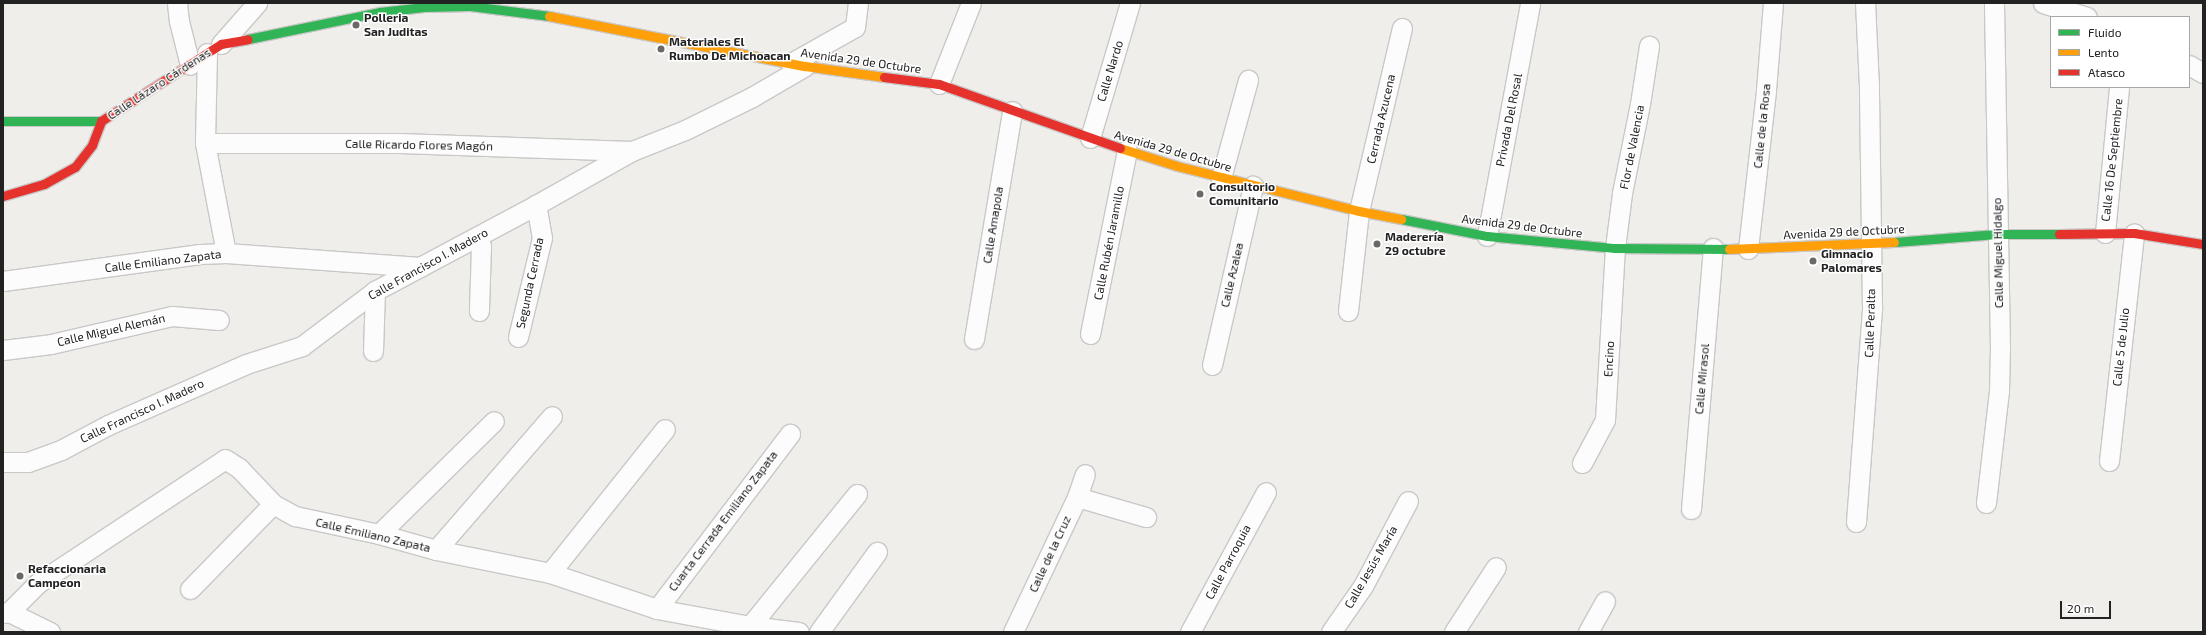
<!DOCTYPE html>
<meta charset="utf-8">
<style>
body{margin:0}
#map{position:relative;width:2206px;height:635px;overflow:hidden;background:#f0eeeb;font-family:"Exo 2",sans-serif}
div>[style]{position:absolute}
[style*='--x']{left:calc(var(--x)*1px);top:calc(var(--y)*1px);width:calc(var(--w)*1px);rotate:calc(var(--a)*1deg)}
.roads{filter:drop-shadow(1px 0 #c9c8c7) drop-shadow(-1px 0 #c9c8c7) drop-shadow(0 1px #c9c8c7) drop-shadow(0 -1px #c9c8c7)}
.street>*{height:19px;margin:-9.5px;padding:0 9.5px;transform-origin:9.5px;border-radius:9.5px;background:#fdfcfc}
.fast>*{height:9px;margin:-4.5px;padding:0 4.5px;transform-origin:4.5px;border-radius:4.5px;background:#30b455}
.slow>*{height:9px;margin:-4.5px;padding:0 4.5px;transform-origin:4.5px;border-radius:4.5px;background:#ff9f0a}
.jam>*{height:9px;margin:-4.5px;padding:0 4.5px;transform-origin:4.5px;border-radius:4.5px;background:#e5322d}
.dots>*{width:11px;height:11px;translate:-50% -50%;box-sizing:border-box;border:2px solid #fff;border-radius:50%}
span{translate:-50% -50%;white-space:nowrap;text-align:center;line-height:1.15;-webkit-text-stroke:3px #fff;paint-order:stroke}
.poi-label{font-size:12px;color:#222;font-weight:700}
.left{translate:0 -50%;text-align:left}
.street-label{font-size:12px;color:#222}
.frame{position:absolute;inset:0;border:4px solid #222;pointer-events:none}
.legend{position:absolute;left:2050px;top:16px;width:140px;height:72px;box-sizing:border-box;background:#fff;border:1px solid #a7a7a7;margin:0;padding:5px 7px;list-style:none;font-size:12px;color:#222}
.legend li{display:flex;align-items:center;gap:8px;height:20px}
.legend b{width:20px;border:1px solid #a7a7a7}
.scale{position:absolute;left:2060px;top:601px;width:51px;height:18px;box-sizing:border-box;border:2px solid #222;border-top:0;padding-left:5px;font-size:12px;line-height:14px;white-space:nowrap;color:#222;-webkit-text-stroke:3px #fff;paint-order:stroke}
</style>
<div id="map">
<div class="roads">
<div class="street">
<div style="--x:177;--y:3;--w:18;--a:84"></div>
<div style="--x:179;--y:21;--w:45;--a:76"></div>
<div style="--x:2043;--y:3;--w:46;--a:17.7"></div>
<div style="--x:221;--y:44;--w:55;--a:-48.7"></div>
<div style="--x:207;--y:53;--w:90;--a:91.3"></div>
<div style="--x:205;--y:143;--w:112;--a:79.2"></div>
<div style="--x:791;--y:63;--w:73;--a:-29.4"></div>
<div style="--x:855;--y:27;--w:24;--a:-83"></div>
<div style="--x:2189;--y:65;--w:16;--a:30"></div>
<div style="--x:939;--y:84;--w:87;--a:-68.4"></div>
<div style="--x:1090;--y:138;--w:141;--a:-73.5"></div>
<div style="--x:205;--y:143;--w:195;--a:0"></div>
<div style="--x:400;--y:143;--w:232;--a:2"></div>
<div style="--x:1221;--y:178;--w:102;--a:-74.6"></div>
<div style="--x:2105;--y:233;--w:147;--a:-84.5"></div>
<div style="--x:1487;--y:236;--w:237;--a:-79.5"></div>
<div style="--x:475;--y:238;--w:10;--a:53"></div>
<div style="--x:481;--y:246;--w:65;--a:91.8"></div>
<div style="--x:1748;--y:249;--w:160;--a:-83.5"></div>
<div style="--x:1766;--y:90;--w:87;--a:-85.4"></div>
<div style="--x:3;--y:281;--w:199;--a:-7.8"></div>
<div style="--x:200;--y:254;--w:26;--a:-2"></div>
<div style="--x:226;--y:253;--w:195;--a:4.1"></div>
<div style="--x:1348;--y:311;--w:101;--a:-83.7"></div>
<div style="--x:1359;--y:211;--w:188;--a:-76.8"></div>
<div style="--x:1090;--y:334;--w:187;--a:-78.6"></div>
<div style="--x:518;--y:337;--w:102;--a:-76.4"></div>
<div style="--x:542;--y:238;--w:34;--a:-100"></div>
<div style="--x:974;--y:339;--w:231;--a:-80.5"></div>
<div style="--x:3;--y:350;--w:48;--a:-7.1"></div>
<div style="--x:51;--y:344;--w:124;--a:-13"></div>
<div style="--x:172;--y:316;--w:47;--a:4.9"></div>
<div style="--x:373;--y:351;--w:60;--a:-88.1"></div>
<div style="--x:1212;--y:365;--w:184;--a:-77.1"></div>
<div style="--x:2109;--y:461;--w:229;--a:-83.7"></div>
<div style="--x:3;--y:462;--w:25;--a:0"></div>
<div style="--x:28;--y:462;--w:35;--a:-20"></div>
<div style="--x:61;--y:450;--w:53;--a:-28"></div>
<div style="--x:108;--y:425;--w:151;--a:-23.8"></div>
<div style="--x:246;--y:364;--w:59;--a:-17.8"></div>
<div style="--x:302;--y:346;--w:91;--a:-37"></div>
<div style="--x:375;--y:291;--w:183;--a:-28.1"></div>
<div style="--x:536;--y:205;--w:110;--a:-29.4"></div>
<div style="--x:632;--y:151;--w:57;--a:-21.6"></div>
<div style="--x:685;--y:130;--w:75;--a:-26.2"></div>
<div style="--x:752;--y:97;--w:61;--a:-30.3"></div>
<div style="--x:1582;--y:463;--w:49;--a:-61.9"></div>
<div style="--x:1605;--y:420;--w:172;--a:-86.7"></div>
<div style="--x:1615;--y:248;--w:55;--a:-82.7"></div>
<div style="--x:1622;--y:193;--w:91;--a:-78.6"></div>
<div style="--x:1640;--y:104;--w:59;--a:-81.2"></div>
<div style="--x:1077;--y:497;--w:72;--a:16.2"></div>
<div style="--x:1986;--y:503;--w:113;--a:-83.4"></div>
<div style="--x:1999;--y:391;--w:43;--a:-88.7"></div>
<div style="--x:2000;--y:348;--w:345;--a:-91"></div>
<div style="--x:1691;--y:509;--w:262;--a:-85.2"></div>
<div style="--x:1856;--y:522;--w:216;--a:-85.7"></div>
<div style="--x:1872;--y:307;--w:220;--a:-90.8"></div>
<div style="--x:1869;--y:87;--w:84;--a:-92.7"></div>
<div style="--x:379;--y:534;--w:161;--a:-44.5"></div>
<div style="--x:436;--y:550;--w:177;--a:-49.1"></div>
<div style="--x:550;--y:573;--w:184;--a:-51.4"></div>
<div style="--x:190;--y:589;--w:119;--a:-45.7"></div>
<div style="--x:657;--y:609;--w:220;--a:-52.8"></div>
<div style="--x:9;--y:612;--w:41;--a:-45"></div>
<div style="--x:38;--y:583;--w:224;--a:-33.5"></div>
<div style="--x:225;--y:459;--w:17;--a:33"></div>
<div style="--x:239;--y:468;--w:50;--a:46.6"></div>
<div style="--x:273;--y:504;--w:25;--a:29"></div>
<div style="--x:295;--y:516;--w:86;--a:12.1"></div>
<div style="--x:379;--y:534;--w:59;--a:15.7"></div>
<div style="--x:436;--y:550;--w:116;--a:11.4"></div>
<div style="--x:550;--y:573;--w:113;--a:18.6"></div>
<div style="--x:657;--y:609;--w:95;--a:10.4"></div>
<div style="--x:750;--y:626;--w:49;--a:7"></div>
<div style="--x:3;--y:613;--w:6;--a:-9"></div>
<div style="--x:9;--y:612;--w:46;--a:26"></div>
<div style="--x:750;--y:626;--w:170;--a:-51"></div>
<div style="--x:819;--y:632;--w:99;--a:-54.1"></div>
<div style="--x:1013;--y:632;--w:149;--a:-64.6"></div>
<div style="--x:1077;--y:497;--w:24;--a:-71"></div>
<div style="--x:1190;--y:632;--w:159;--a:-61.5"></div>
<div style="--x:1331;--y:632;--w:56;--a:-55.2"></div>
<div style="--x:1363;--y:586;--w:96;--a:-62.1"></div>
<div style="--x:1454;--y:632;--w:77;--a:-57.1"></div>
<div style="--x:1588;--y:632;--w:35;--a:-61"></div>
</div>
<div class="fast">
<div style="--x:248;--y:39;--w:135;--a:-11.6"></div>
<div style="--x:380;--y:12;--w:44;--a:-6.5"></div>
<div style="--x:424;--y:7;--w:46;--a:-1.2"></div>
<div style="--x:470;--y:6;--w:80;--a:7.2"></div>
<div style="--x:3;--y:121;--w:98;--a:0"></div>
<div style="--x:1401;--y:219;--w:88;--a:11.2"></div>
<div style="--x:1487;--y:236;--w:129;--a:5.4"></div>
<div style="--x:1615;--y:248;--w:114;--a:0.5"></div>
<div style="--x:1894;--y:242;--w:103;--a:-4.4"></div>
<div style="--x:1997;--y:234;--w:62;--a:0"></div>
</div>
<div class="slow">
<div style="--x:549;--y:16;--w:261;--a:11.1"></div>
<div style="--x:805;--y:66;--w:80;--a:7.9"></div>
<div style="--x:1120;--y:148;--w:60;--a:17.5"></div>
<div style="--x:1177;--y:166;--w:187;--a:13.9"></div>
<div style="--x:1359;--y:211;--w:43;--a:10.8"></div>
<div style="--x:1729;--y:249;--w:165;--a:-2.4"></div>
</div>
<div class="jam">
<div style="--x:884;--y:77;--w:55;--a:7.3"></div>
<div style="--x:939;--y:84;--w:192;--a:19.5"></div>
<div style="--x:3;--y:196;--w:43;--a:-16.3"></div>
<div style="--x:44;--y:184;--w:35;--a:-29"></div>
<div style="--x:75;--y:167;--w:28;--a:-52"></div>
<div style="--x:92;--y:145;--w:26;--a:-69"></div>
<div style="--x:101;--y:121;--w:143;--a:-32.7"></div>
<div style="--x:221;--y:44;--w:27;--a:-10"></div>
<div style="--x:2059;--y:234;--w:75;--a:-0.8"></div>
<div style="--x:2134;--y:233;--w:70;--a:9.1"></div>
</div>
</div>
<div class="dots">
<div style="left:356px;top:25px;background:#6a6968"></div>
<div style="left:661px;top:49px;background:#6a6968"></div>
<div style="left:1200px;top:194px;background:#6a6968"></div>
<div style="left:1377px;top:244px;background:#6a6968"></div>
<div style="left:1813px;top:261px;background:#6a6968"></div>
<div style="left:20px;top:576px;background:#6a6968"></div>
</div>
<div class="poi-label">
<span class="left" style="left:364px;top:25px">Polleria<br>San Juditas</span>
<span class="left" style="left:669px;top:49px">Materiales El<br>Rumbo De Michoacan</span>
<span class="left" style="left:1209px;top:194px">Consultorio<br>Comunitario</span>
<span class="left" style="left:1385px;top:244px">Maderería<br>29 octubre</span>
<span class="left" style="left:1821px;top:261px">Gimnacio<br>Palomares</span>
<span class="left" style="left:28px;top:576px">Refaccionaria<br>Campeon</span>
</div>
<div class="street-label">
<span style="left:861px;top:61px;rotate:8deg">Avenida 29 de Octubre</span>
<span style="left:1110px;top:71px;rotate:-73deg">Calle Nardo</span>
<span style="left:159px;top:84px;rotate:-33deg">Calle Lázaro Cárdenas</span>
<span style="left:1381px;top:119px;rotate:-77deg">Cerrada Azucena</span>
<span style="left:1509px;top:120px;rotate:-79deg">Privada Del Rosal</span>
<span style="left:1762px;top:126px;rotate:-84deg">Calle de la Rosa</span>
<span style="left:419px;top:145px;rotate:1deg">Calle Ricardo Flores Magón</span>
<span style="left:1632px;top:147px;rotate:-79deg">Flor de Valencia</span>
<span style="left:1173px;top:151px;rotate:16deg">Avenida 29 de Octubre</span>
<span style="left:2112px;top:160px;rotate:-84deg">Calle 16 De Septiembre</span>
<span style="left:993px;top:225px;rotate:-81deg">Calle Amapola</span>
<span style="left:1522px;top:226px;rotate:7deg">Avenida 29 de Octubre</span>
<span style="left:1844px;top:232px;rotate:-3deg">Avenida 29 de Octubre</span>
<span style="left:1109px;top:243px;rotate:-79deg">Calle Rubén Jaramillo</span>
<span style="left:1998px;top:253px;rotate:-91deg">Calle Miguel Hidalgo</span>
<span style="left:163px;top:261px;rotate:-7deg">Calle Emiliano Zapata</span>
<span style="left:428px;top:264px;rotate:-29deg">Calle Francisco I. Madero</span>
<span style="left:1232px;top:275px;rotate:-77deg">Calle Azalea</span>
<span style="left:530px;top:283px;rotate:-78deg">Segunda Cerrada</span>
<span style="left:1870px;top:323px;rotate:-88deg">Calle Peralta</span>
<span style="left:111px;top:330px;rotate:-13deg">Calle Miguel Alemán</span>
<span style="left:2121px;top:347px;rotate:-84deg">Calle 5 de Julio</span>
<span style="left:1609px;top:359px;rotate:-87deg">Encino</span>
<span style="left:1702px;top:379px;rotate:-85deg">Calle Mirasol</span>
<span style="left:142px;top:411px;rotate:-25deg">Calle Francisco I. Madero</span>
<span style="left:723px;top:521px;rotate:-53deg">Cuarta Cerrada Emiliano Zapata</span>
<span style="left:373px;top:535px;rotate:13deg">Calle Emiliano Zapata</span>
<span style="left:1050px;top:554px;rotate:-65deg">Calle de la Cruz</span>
<span style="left:1228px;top:562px;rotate:-62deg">Calle Parroquia</span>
<span style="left:1371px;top:567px;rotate:-60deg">Calle Jesús María</span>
</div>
<div class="frame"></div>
<ul class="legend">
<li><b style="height:5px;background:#30b455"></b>Fluido</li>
<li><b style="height:5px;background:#ff9f0a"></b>Lento</li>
<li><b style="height:5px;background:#e5322d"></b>Atasco</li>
</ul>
<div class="scale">20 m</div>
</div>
